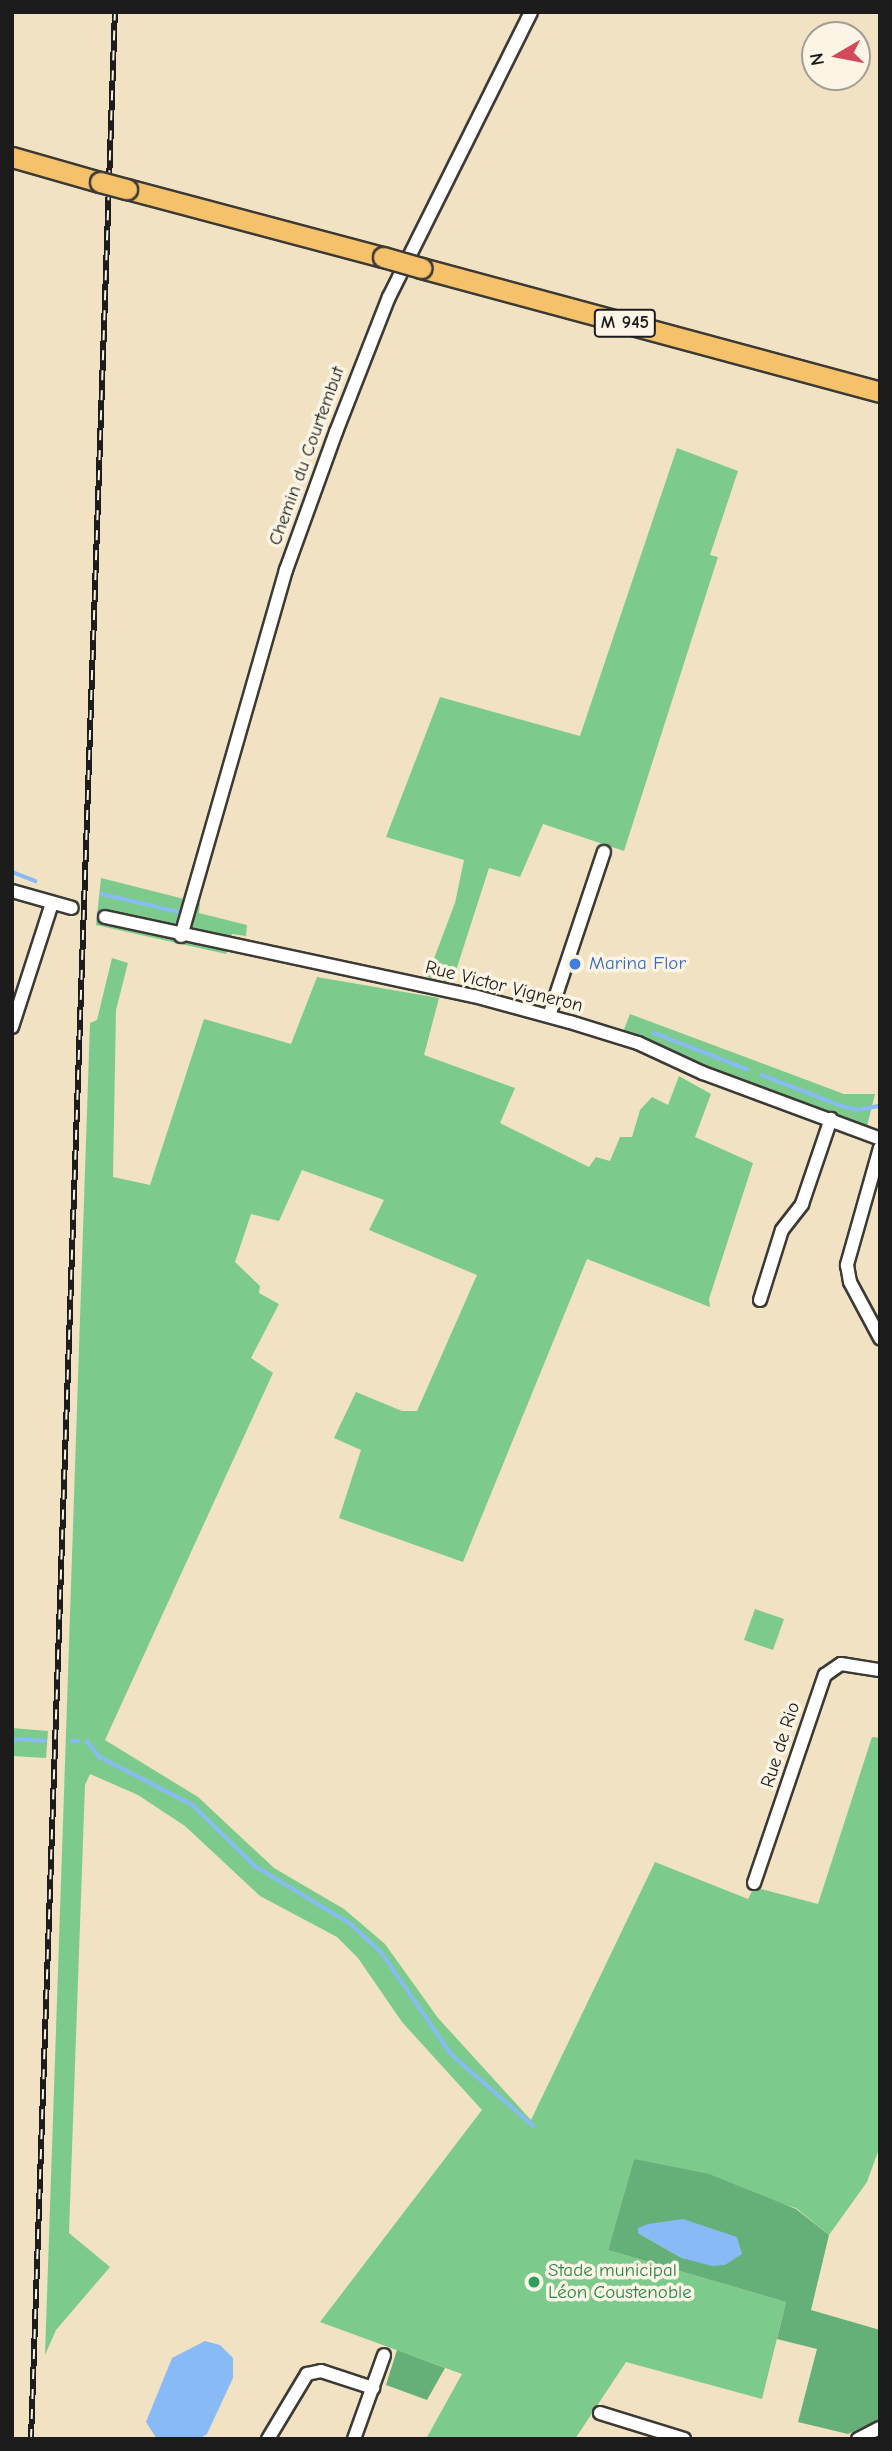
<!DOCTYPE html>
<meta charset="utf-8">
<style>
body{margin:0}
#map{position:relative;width:892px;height:2451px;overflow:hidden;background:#f1e2c3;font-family:"Comic Neue",sans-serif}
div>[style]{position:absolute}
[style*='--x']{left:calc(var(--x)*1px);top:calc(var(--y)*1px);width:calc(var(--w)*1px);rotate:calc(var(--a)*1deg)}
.green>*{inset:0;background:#7ccb8c}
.forest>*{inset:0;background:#65af78}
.water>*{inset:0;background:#88bbf6}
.stream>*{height:3.5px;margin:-1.75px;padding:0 1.75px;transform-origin:1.75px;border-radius:1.75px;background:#88bbf6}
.roads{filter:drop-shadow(2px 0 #3c3a35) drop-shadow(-2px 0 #3c3a35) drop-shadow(0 2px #3c3a35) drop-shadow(0 -2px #3c3a35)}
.street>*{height:12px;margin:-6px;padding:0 6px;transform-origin:6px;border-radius:6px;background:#fff}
.primary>*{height:19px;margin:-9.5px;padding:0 9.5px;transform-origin:9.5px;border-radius:9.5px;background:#f5c16b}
.rail>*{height:6px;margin-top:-3px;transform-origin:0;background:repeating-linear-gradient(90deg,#fcf5e5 0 10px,#1c1c1c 0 20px);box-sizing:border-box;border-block:2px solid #1c1c1c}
.bridges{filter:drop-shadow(2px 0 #3c3a35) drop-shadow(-2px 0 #3c3a35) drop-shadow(0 2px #3c3a35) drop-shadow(0 -2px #3c3a35)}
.primary-bridge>*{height:19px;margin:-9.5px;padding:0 9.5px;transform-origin:9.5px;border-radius:9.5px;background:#f5c16b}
.dots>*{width:19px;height:19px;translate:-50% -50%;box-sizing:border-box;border:4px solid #fcf5e5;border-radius:50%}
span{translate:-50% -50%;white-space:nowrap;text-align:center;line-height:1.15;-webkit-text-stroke:7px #fcf5e5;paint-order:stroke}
.shield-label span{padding:2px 5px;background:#fcf5e5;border:2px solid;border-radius:5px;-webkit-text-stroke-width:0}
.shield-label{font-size:18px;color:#1c1c1c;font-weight:700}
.street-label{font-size:19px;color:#1c1c1c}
.shop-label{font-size:19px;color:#366cbe}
.left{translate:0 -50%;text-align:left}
.leisure-label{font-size:19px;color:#27864d}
.frame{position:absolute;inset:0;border:14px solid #1c1c1c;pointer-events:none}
.north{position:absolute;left:801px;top:21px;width:70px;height:70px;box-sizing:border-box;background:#fcf5e5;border:2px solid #a29e95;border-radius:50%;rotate:260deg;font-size:19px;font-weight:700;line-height:28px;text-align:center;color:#1c1c1c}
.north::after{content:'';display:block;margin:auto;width:24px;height:32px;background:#d1495b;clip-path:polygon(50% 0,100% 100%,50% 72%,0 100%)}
</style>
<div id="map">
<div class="green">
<div style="clip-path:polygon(677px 448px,738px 471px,710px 555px,718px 557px,624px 851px,543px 824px,520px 877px,489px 868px,452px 983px,427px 977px,455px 903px,464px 860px,386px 837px,440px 697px,580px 736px)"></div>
<div style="clip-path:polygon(101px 878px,200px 903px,199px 913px,247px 925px,246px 936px,232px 934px,226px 954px,96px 925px)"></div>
<div style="clip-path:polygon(112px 958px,128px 963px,116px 1010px,113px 1177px,150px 1185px,204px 1019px,291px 1044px,317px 977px,439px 998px,424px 1055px,515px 1088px,500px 1123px,589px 1167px,596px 1157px,610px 1161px,620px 1137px,632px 1137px,640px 1110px,652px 1097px,668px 1105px,679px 1076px,711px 1094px,695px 1137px,753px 1163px,709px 1299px,710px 1307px,587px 1259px,463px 1562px,339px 1518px,361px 1450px,334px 1438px,356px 1392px,402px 1411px,417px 1411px,477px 1275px,369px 1230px,384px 1200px,302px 1170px,279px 1221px,251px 1214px,235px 1262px,260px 1286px,259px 1293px,279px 1304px,251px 1358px,273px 1373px,105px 1740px,198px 1797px,274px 1868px,344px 1909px,385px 1944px,438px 2018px,531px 2120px,655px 1862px,748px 1899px,754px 1887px,818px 1904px,872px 1737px,880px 1738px,880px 2146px,867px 2182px,829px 2235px,796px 2208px,634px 2159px,608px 2250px,786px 2302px,762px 2399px,626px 2362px,575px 2439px,426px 2439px,462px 2374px,320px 2322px,482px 2110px,402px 2022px,358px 1958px,337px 1937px,260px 1896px,185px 1826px,138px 1795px,90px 1774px,85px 1785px,69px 2233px,110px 2267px,56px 2330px,45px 2355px,90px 1023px,97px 1020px)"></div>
<div style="clip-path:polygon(630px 1014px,844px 1094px,875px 1094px,867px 1126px,721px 1077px,623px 1032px)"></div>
<div style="clip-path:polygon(755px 1609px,784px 1619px,773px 1650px,744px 1640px)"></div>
<div style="clip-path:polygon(12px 1728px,48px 1731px,46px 1758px,12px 1756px)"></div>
</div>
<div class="forest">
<div style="clip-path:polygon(evenodd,634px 2159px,709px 2174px,796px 2209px,829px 2235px,811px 2310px,880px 2330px,880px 2419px,848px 2434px,798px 2422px,817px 2349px,777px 2339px,786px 2302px,608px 2250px,634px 2159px,638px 2233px,725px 2265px,682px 2258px,638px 2233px)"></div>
<div style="clip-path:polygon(397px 2350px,445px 2368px,427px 2400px,386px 2385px)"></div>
</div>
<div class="water">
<div style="clip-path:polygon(683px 2219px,737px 2237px,742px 2254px,725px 2265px,712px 2266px,682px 2258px,638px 2233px,638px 2228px,648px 2224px)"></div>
<div style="clip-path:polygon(205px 2341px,220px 2345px,233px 2358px,233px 2378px,207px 2434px,199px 2439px,157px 2439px,146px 2422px,172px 2358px)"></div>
</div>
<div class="stream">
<div style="--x:12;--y:872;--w:25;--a:21"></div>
<div style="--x:102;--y:894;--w:79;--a:13.2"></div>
<div style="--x:654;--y:1033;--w:100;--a:21.2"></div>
<div style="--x:762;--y:1075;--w:83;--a:21.3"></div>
<div style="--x:839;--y:1105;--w:20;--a:15"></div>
<div style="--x:858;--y:1110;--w:20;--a:-11"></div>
<div style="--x:12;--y:1739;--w:33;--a:3"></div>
<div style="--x:72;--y:1741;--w:6;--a:0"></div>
<div style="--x:87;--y:1741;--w:21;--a:51"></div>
<div style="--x:100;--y:1757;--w:105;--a:27.3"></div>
<div style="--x:193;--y:1805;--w:87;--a:44.5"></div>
<div style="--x:255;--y:1866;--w:112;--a:31.1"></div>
<div style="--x:351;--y:1924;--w:42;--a:43.1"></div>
<div style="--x:382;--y:1953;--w:124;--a:55.5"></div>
<div style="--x:452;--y:2055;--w:108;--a:40.9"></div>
</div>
<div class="roads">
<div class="street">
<div style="--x:12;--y:891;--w:62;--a:15.8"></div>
<div style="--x:105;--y:917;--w:377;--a:12.1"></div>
<div style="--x:474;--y:996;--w:99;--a:15.2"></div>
<div style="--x:570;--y:1022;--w:71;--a:17.2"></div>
<div style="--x:638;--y:1043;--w:72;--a:24.8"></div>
<div style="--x:703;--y:1073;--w:189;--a:20.4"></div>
<div style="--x:181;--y:936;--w:381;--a:-74"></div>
<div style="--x:286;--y:570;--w:147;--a:-70.1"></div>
<div style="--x:336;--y:432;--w:145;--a:-68.6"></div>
<div style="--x:389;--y:297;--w:318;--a:-63.5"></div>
<div style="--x:549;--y:1016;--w:173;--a:-71.5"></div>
<div style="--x:12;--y:1027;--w:130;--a:-72.1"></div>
<div style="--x:880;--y:1148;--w:122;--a:105.8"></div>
<div style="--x:847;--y:1265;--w:17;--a:80"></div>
<div style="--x:850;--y:1282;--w:64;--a:61.8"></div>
<div style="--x:760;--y:1300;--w:73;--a:-72.6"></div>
<div style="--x:782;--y:1230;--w:33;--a:-52"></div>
<div style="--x:802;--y:1204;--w:90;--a:-71.2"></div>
<div style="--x:754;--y:1883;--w:220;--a:-71.2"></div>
<div style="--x:825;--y:1675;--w:19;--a:-35"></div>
<div style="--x:841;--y:1664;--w:39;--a:9"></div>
<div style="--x:600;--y:2413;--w:88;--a:17.2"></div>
<div style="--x:268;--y:2439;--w:76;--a:-59"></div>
<div style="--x:307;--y:2374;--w:14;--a:-12"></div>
<div style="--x:321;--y:2371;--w:55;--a:18.1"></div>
<div style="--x:354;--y:2439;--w:89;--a:-70.3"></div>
<div style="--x:858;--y:2439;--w:25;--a:-27"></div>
</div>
<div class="primary">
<div style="--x:12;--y:157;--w:91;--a:15.9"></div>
<div style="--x:127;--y:189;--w:265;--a:14.9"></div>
<div style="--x:421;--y:268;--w:475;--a:15.1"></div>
</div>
</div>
<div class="rail">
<div style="--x:31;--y:2439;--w:2428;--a:-88.02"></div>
</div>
<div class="bridges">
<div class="primary-bridge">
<div style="--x:100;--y:182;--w:28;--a:15"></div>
<div style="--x:383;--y:257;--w:40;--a:16"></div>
</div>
</div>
<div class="dots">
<div style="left:575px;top:964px;background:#3f7fe0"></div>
<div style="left:534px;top:2282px;background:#2e9e5b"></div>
</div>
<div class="shield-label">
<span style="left:625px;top:323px">M 945</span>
</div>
<div class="street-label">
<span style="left:307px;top:456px;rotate:-70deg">Chemin du Courtembut</span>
<span style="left:504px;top:987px;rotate:14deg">Rue Victor Vigneron</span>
<span style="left:781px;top:1745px;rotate:-72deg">Rue de Rio</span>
</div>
<div class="shop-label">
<span class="left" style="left:589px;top:964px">Marina Flor</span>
</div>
<div class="leisure-label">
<span class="left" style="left:548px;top:2282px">Stade municipal<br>Léon Coustenoble</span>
</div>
<div class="frame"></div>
<div class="north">N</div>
</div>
